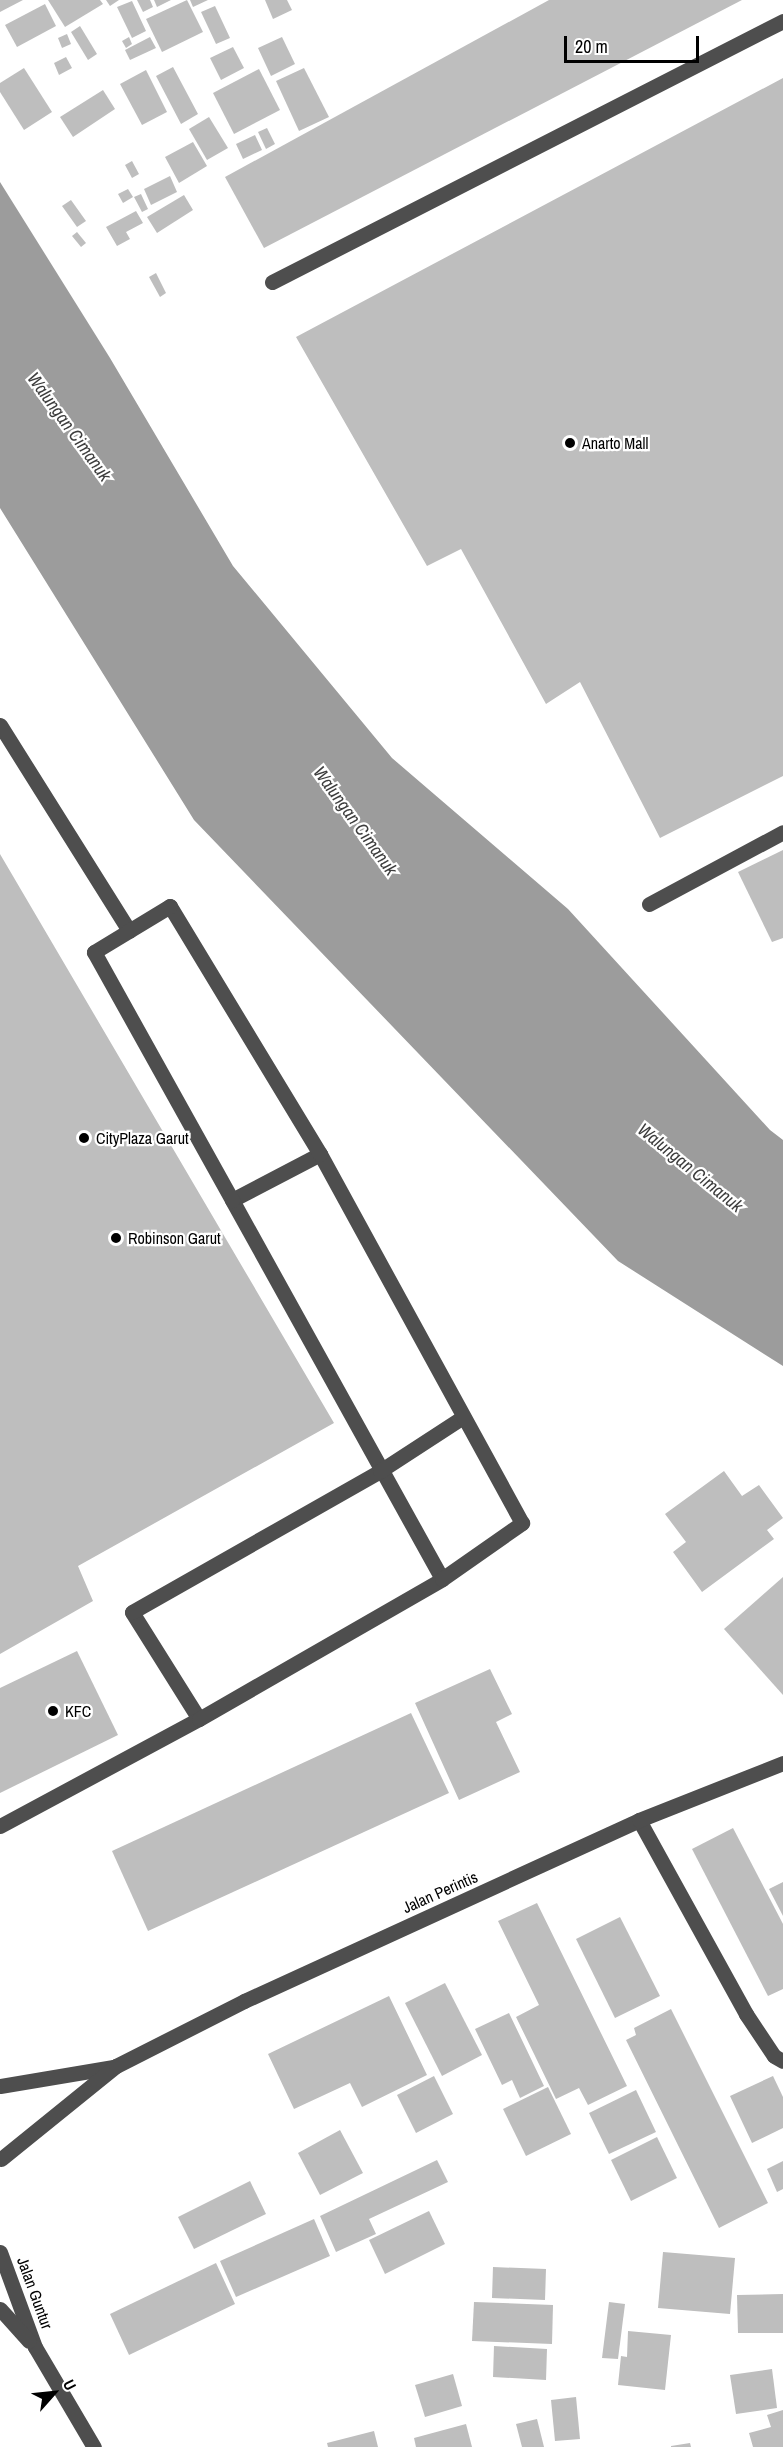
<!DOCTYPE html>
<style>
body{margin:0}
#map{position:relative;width:783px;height:2447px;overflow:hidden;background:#fff;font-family:"Archivo Narrow",sans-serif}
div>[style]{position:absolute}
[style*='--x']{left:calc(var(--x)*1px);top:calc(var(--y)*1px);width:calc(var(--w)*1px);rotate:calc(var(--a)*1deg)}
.water>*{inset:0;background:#9c9c9c}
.building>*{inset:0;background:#bebebe}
.minor>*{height:15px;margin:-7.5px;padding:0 7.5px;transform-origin:7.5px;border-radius:7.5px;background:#4e4e4e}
.dots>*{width:16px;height:16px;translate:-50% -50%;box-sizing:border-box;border:3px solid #fff;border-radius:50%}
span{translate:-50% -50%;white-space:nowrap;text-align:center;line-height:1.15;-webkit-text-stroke:4.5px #fff;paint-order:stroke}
.poi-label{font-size:16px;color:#000}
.left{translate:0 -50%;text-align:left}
.street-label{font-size:16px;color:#000}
.water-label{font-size:18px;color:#3d3d3d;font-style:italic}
.north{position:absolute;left:24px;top:2363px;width:60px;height:60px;-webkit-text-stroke:4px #fff;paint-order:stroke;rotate:63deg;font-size:16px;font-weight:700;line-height:24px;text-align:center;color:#000}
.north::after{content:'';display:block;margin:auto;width:21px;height:27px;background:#000;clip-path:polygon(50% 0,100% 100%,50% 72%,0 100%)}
.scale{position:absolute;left:564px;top:36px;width:135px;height:27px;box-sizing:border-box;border:3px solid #000;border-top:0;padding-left:8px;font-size:18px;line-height:21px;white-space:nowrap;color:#000;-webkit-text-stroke:4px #fff;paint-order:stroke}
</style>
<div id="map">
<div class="water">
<div style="clip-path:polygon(0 182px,110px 358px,233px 566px,392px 758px,568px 909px,770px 1130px,783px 1140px,783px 1366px,618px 1261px,194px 820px,0 508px)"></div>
</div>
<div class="building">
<div style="clip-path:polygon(0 0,23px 0,0 12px)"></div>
<div style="clip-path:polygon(48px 0,100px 0,103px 4px,65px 27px)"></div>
<div style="clip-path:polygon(106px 0,119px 0,110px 6px)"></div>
<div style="clip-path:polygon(137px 0,150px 0,153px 7px,143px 12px)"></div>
<div style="clip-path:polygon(154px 0,171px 0,157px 7px)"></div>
<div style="clip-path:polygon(187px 0,203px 32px,162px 52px,146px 19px)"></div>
<div style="clip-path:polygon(190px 0,208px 0,193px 7px)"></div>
<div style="clip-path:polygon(265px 0,287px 0,292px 10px,273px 19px)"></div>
<div style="clip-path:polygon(549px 0,742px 0,264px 248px,225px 177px)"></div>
<div style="clip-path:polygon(132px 1px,146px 31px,132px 38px,117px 7px)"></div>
<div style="clip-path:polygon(45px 4px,56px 26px,17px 47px,5px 25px)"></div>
<div style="clip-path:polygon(215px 6px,230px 38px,216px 44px,201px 12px)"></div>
<div style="clip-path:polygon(80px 26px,97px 54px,88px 60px,71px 32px)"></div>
<div style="clip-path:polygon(67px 34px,71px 44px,62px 48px,58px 38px)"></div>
<div style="clip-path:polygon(129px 37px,132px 44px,126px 48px,122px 41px)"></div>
<div style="clip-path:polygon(150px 37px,156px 48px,130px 60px,125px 50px)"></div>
<div style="clip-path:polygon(282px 37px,295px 64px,271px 76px,258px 48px)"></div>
<div style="clip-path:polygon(233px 47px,244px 68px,221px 80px,210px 58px)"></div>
<div style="clip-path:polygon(66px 57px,72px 68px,59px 75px,54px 63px)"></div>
<div style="clip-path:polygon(173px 67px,198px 114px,181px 124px,156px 76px)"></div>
<div style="clip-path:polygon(24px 68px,52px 112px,24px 130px,0 92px,0 83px)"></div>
<div style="clip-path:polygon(304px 68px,329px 117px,299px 131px,276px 81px)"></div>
<div style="clip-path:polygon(259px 69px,280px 110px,234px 134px,213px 93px)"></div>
<div style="clip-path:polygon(146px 70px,167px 112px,142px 125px,120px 84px)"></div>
<div style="clip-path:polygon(783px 78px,783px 776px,660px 838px,580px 682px,546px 704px,461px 549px,427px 566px,296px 337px)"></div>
<div style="clip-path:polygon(103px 90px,115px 109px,73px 137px,60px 117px)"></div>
<div style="clip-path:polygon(209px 117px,228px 148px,207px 160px,189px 129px)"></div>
<div style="clip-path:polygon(267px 128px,275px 144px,266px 149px,258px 132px)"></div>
<div style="clip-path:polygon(255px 135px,262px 150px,243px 159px,236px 144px)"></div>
<div style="clip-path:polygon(193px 142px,207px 166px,179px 183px,165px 157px)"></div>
<div style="clip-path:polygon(132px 161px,139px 174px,132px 178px,125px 165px)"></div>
<div style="clip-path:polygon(170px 176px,177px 192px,151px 205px,144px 189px)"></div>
<div style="clip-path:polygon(128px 189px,133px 197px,123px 203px,118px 194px)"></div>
<div style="clip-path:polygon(141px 194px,148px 209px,142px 212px,134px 197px)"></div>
<div style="clip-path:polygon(184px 195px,193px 210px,157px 233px,147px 217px)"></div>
<div style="clip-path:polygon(71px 200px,86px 221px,77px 227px,62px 206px)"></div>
<div style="clip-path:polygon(136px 211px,143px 223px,126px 232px,130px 239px,117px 246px,106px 227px)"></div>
<div style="clip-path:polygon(77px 232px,86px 243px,81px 247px,72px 236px)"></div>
<div style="clip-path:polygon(156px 273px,166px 293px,160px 297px,149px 277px)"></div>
<div style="clip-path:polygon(783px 850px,783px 938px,772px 942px,738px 872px)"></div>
<div style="clip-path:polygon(0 854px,334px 1423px,78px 1566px,93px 1601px,0 1654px)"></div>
<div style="clip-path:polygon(724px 1471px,742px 1496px,759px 1485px,783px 1518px,767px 1530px,774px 1539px,702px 1592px,673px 1552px,686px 1542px,665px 1514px)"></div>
<div style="clip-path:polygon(783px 1577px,783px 1695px,724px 1629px)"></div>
<div style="clip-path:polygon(77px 1651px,118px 1735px,0 1793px,0 1688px)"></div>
<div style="clip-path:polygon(490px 1669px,512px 1714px,496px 1722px,520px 1772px,459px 1800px,415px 1703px)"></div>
<div style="clip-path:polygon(411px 1713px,449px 1793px,148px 1931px,112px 1851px)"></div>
<div style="clip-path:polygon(733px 1828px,783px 1924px,783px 1989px,768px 1996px,692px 1849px)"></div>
<div style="clip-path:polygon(783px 1882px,783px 1916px,769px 1889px)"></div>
<div style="clip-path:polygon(537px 1903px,627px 2086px,588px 2105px,579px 2088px,556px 2099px,516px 2017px,539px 2005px,498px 1921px)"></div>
<div style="clip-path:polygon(620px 1917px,660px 1996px,615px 2018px,576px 1939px)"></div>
<div style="clip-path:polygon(445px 1983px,482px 2055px,442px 2076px,405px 2003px)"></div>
<div style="clip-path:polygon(389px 1996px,427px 2075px,362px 2107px,350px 2083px,294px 2109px,268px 2054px)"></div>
<div style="clip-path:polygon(671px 2009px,768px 2203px,719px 2228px,626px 2040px,636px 2035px,634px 2028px)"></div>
<div style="clip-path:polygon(509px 2013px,544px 2086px,520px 2098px,512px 2080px,502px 2085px,475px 2029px)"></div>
<div style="clip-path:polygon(434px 2076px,453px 2114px,416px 2133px,397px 2095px)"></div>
<div style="clip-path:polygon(773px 2076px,783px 2097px,783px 2128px,752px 2143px,730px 2096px)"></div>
<div style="clip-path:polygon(548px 2087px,571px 2134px,526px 2156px,503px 2109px)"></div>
<div style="clip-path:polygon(636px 2090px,656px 2132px,609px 2154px,589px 2113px)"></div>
<div style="clip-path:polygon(340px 2130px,363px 2173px,320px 2195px,298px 2153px)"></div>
<div style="clip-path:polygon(657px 2137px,677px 2178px,631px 2201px,611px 2160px)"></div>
<div style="clip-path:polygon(437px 2160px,448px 2182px,369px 2219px,376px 2234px,336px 2252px,320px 2216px)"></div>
<div style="clip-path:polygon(783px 2161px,783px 2189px,777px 2192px,767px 2169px)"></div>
<div style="clip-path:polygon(250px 2181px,266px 2214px,194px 2249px,178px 2217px)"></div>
<div style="clip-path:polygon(429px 2211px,445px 2244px,385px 2274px,369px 2240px)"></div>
<div style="clip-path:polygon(314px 2219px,330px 2256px,236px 2297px,220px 2261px)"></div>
<div style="clip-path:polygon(663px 2252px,735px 2258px,730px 2314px,658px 2308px)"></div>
<div style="clip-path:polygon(216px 2263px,235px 2304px,129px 2355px,110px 2314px)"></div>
<div style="clip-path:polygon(493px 2267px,546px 2269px,545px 2300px,492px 2298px)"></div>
<div style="clip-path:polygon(783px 2294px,783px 2333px,738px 2333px,737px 2295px)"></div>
<div style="clip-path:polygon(474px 2302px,553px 2305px,552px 2344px,472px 2341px)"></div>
<div style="clip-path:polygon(609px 2302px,625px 2304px,618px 2359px,602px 2358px)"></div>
<div style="clip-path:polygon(628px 2331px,671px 2335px,665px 2390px,618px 2385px,621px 2356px,627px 2357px)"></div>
<div style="clip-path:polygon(494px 2346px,547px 2349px,546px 2380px,493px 2377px)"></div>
<div style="clip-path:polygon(772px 2369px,777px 2408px,736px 2414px,730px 2375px)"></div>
<div style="clip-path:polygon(453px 2374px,462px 2406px,425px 2417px,415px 2385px)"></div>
<div style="clip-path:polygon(576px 2397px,580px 2439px,555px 2441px,551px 2400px)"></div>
<div style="clip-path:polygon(783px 2410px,783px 2447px,753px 2447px,749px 2433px,771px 2427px,767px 2415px)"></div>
<div style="clip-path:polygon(537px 2419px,544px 2447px,522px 2447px,516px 2424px)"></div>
<div style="clip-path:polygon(466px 2424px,472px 2447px,416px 2447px,414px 2438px)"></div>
<div style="clip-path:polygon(374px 2431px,378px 2447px,328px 2447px,327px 2443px)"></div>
<div style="clip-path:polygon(690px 2443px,691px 2447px,671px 2447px,671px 2446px)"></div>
</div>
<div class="minor">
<div style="--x:272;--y:282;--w:574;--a:-27.06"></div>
<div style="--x:0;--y:725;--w:243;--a:57.9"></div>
<div style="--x:649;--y:904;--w:152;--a:-28.2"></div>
<div style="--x:320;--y:1154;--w:99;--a:152.4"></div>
<div style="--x:232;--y:1200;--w:433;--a:61"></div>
<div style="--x:199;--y:1719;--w:126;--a:-122.1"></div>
<div style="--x:132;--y:1612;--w:285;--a:-29.6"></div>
<div style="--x:380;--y:1471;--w:99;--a:-33"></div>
<div style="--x:639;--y:1820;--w:222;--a:61.1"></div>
<div style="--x:746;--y:2014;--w:50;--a:56.3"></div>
<div style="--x:774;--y:2056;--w:10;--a:29"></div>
<div style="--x:0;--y:1826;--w:226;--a:-28.3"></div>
<div style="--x:199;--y:1719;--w:280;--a:-29.9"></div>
<div style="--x:442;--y:1579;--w:98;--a:-35"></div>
<div style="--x:522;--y:1523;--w:421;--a:-118.7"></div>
<div style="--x:320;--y:1154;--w:290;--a:-121.2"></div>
<div style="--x:170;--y:906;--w:89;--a:148.8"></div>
<div style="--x:94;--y:952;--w:284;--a:60.9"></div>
<div style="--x:0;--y:2086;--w:115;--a:-9.5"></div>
<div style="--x:1;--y:2159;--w:148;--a:-39"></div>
<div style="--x:116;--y:2066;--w:144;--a:-26.9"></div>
<div style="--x:244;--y:2001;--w:434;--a:-24.6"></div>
<div style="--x:639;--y:1820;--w:155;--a:-21.6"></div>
<div style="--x:0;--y:2252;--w:101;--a:69.8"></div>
<div style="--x:35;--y:2347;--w:116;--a:59.5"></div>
<div style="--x:0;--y:2309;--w:43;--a:47.8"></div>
</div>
<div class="dots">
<div style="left:570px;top:443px;background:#000"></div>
<div style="left:84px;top:1138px;background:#000"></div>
<div style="left:116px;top:1238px;background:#000"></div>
<div style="left:53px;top:1711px;background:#000"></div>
</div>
<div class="poi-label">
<span class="left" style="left:582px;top:443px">Anarto Mall</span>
<span class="left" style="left:96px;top:1138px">CityPlaza Garut</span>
<span class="left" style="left:128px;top:1238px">Robinson Garut</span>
<span class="left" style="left:65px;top:1711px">KFC</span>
</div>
<div class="street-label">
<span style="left:440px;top:1892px;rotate:-24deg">Jalan Perintis</span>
<span style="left:35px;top:2293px;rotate:70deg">Jalan Guntur</span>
</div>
<div class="water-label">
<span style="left:69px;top:427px;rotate:54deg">Walungan Cimanuk</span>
<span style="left:355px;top:821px;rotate:54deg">Walungan Cimanuk</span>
<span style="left:690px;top:1168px;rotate:39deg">Walungan Cimanuk</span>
</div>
<div class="north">U</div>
<div class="scale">20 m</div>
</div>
